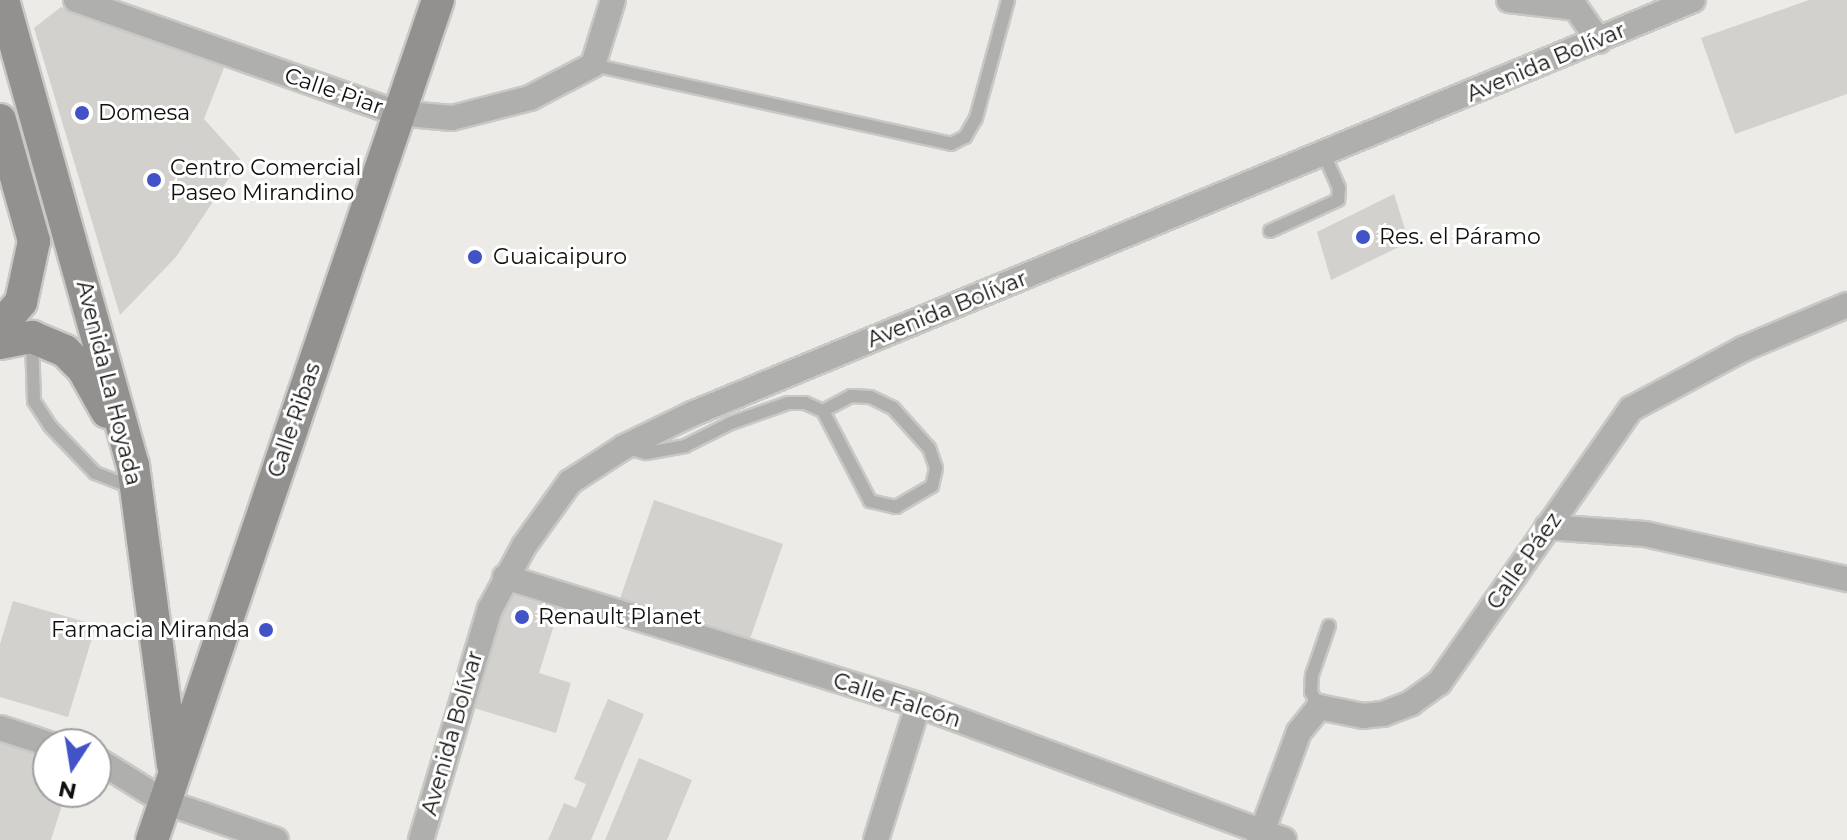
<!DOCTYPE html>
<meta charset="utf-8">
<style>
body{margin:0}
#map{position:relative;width:1847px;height:840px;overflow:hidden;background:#ecebe7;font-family:Montserrat,sans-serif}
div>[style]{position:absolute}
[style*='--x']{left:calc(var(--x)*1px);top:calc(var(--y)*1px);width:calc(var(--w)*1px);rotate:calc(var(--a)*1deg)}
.building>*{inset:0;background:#d2d1cd}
.roads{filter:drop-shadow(2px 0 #c9c8c4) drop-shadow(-2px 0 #c9c8c4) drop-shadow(0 2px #c9c8c4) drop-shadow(0 -2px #c9c8c4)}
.lane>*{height:12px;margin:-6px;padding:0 6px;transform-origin:6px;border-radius:6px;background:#afafad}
.street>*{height:24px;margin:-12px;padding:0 12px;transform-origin:12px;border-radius:12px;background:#afafad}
.secondary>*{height:32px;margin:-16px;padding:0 16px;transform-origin:16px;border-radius:16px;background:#92918f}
.dots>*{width:22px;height:22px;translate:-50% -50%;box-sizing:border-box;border:4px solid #fff;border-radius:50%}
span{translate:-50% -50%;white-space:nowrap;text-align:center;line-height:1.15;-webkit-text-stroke:6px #fff;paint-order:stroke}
.street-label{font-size:22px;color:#11100f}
.poi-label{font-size:22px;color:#11100f}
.left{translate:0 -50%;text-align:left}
.right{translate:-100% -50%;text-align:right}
.north{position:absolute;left:32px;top:728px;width:80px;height:80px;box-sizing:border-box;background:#fff;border:2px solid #a09f9f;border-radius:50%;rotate:192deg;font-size:22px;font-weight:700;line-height:32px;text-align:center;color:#11100f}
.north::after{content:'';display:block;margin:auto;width:28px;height:36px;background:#4253c7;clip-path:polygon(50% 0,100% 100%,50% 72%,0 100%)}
</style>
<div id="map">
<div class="building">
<div style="clip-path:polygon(1809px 0,1847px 0,1847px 94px,1735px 134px,1701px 38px)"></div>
<div style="clip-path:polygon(61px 7px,225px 65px,204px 119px,241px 160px,176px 257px,120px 315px,34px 28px)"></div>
<div style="clip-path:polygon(1394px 194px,1409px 242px,1331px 280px,1317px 232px)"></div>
<div style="clip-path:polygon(654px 500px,783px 544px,749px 642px,620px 599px)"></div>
<div style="clip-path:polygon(506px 593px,559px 609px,539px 673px,571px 683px,556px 733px,471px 707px)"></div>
<div style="clip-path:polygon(13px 601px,96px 625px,68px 717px,0 697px,0 644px)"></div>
<div style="clip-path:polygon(608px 699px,644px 714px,591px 840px,548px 840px,564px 803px,576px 808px,586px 784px,574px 779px)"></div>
<div style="clip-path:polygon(0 742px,48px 756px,48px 792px,66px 792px,51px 840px,0 840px)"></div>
<div style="clip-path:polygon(639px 758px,692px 780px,667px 840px,605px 840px)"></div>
</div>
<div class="roads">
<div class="lane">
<div style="--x:593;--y:65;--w:367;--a:12.4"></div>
<div style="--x:951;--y:144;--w:16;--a:-27"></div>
<div style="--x:965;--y:137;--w:22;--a:-60"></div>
<div style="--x:976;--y:118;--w:122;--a:-74.8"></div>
<div style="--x:1270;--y:231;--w:75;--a:-24.5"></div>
<div style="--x:1338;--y:200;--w:12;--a:-85"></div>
<div style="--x:1339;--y:188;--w:37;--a:-114"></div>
<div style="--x:32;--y:340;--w:61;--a:88.1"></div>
<div style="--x:34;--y:401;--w:30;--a:57"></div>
<div style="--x:50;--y:426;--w:65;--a:46.2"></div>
<div style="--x:95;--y:473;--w:42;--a:21"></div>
<div style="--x:627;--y:448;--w:20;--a:15"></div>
<div style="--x:646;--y:453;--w:40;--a:-10"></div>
<div style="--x:685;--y:446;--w:51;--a:-26.6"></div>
<div style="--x:731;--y:423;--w:60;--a:-19.3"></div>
<div style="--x:788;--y:403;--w:17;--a:0"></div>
<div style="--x:805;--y:403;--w:20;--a:24"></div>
<div style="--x:823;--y:411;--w:102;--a:62.4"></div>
<div style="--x:870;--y:501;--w:27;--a:13"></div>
<div style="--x:896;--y:507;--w:42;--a:-30.3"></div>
<div style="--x:932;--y:486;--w:18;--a:-77"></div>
<div style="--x:936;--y:468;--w:21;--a:-109"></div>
<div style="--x:929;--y:448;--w:54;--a:-132"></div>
<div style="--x:893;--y:408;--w:25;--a:-154"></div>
<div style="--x:870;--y:397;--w:19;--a:-177"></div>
<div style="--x:851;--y:396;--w:32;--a:152"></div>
<div style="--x:1319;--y:707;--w:17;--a:-118"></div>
<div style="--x:1311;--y:692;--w:17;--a:-87"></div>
<div style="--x:1312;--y:675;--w:52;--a:-70.9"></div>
</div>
<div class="street">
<div style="--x:76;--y:0;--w:340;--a:19.4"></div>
<div style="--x:397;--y:113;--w:55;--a:5.2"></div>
<div style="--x:452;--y:118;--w:81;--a:-14.4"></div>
<div style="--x:530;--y:98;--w:71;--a:-27.6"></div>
<div style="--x:593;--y:65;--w:68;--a:-72.9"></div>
<div style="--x:1509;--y:0;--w:67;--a:6.8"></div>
<div style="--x:1576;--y:8;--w:40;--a:55.1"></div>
<div style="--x:1547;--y:527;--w:98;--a:4.1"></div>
<div style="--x:1645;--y:534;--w:207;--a:12.6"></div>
<div style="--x:505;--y:577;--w:432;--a:17.2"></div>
<div style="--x:918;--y:705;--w:390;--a:20.2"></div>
<div style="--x:0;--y:728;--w:52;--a:18.1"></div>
<div style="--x:96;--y:759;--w:81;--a:31.9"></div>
<div style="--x:165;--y:802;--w:117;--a:18.9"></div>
<div style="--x:421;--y:840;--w:241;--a:-73.4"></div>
<div style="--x:490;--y:609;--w:72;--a:-61.6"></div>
<div style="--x:524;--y:546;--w:79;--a:-54.3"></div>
<div style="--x:570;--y:482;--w:64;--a:-32.9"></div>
<div style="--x:624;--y:447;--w:76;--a:-25.9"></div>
<div style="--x:692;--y:414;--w:1083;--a:-22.47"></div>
<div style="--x:876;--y:840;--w:141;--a:-72.7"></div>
<div style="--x:1259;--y:840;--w:115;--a:-69.7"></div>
<div style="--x:1299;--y:732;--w:32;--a:-51"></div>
<div style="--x:1319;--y:707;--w:45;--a:11.6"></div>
<div style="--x:1363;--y:716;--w:20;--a:-6"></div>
<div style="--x:1383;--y:714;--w:30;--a:-21"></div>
<div style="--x:1411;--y:703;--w:34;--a:-36"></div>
<div style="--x:1439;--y:683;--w:335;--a:-55"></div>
<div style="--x:1631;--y:409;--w:127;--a:-28.2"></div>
<div style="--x:1743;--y:349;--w:113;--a:-22.9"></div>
</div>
<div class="secondary">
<div style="--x:3;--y:0;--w:483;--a:74.4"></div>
<div style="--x:133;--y:465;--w:302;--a:82.4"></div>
<div style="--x:0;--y:120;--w:126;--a:74.3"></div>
<div style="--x:34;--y:241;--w:62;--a:102"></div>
<div style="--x:21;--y:302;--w:33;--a:130"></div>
<div style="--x:0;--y:343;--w:33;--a:-11"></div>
<div style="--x:32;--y:337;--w:36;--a:23"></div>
<div style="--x:65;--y:351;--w:25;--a:45"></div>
<div style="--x:83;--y:369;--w:49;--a:60.8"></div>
<div style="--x:152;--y:840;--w:887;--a:-71.2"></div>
</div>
</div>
<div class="dots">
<div style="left:82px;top:113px;background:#4253c7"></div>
<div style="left:154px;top:180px;background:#4253c7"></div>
<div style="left:1363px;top:237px;background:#4253c7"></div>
<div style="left:475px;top:257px;background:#4253c7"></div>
<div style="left:522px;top:617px;background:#4253c7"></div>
<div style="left:266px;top:630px;background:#4253c7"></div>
</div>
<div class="street-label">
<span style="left:1546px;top:62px;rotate:-23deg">Avenida Bolívar</span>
<span style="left:334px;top:91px;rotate:19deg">Calle Piar</span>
<span style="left:947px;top:309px;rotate:-22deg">Avenida Bolívar</span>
<span style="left:109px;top:383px;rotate:76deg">Avenida La Hoyada</span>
<span style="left:294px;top:420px;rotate:-71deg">Calle Ribas</span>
<span style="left:1524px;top:561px;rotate:-55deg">Calle Páez</span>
<span style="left:897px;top:700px;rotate:18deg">Calle Falcón</span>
<span style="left:452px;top:733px;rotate:-74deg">Avenida Bolívar</span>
</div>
<div class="poi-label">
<span class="left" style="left:98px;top:113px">Domesa</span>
<span class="left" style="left:170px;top:180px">Centro Comercial<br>Paseo Mirandino</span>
<span class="left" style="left:1379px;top:237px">Res. el Páramo</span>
<span class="left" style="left:493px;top:257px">Guaicaipuro</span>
<span class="left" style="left:538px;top:617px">Renault Planet</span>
<span class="right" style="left:250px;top:630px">Farmacia Miranda</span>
</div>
<div class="north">N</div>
</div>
